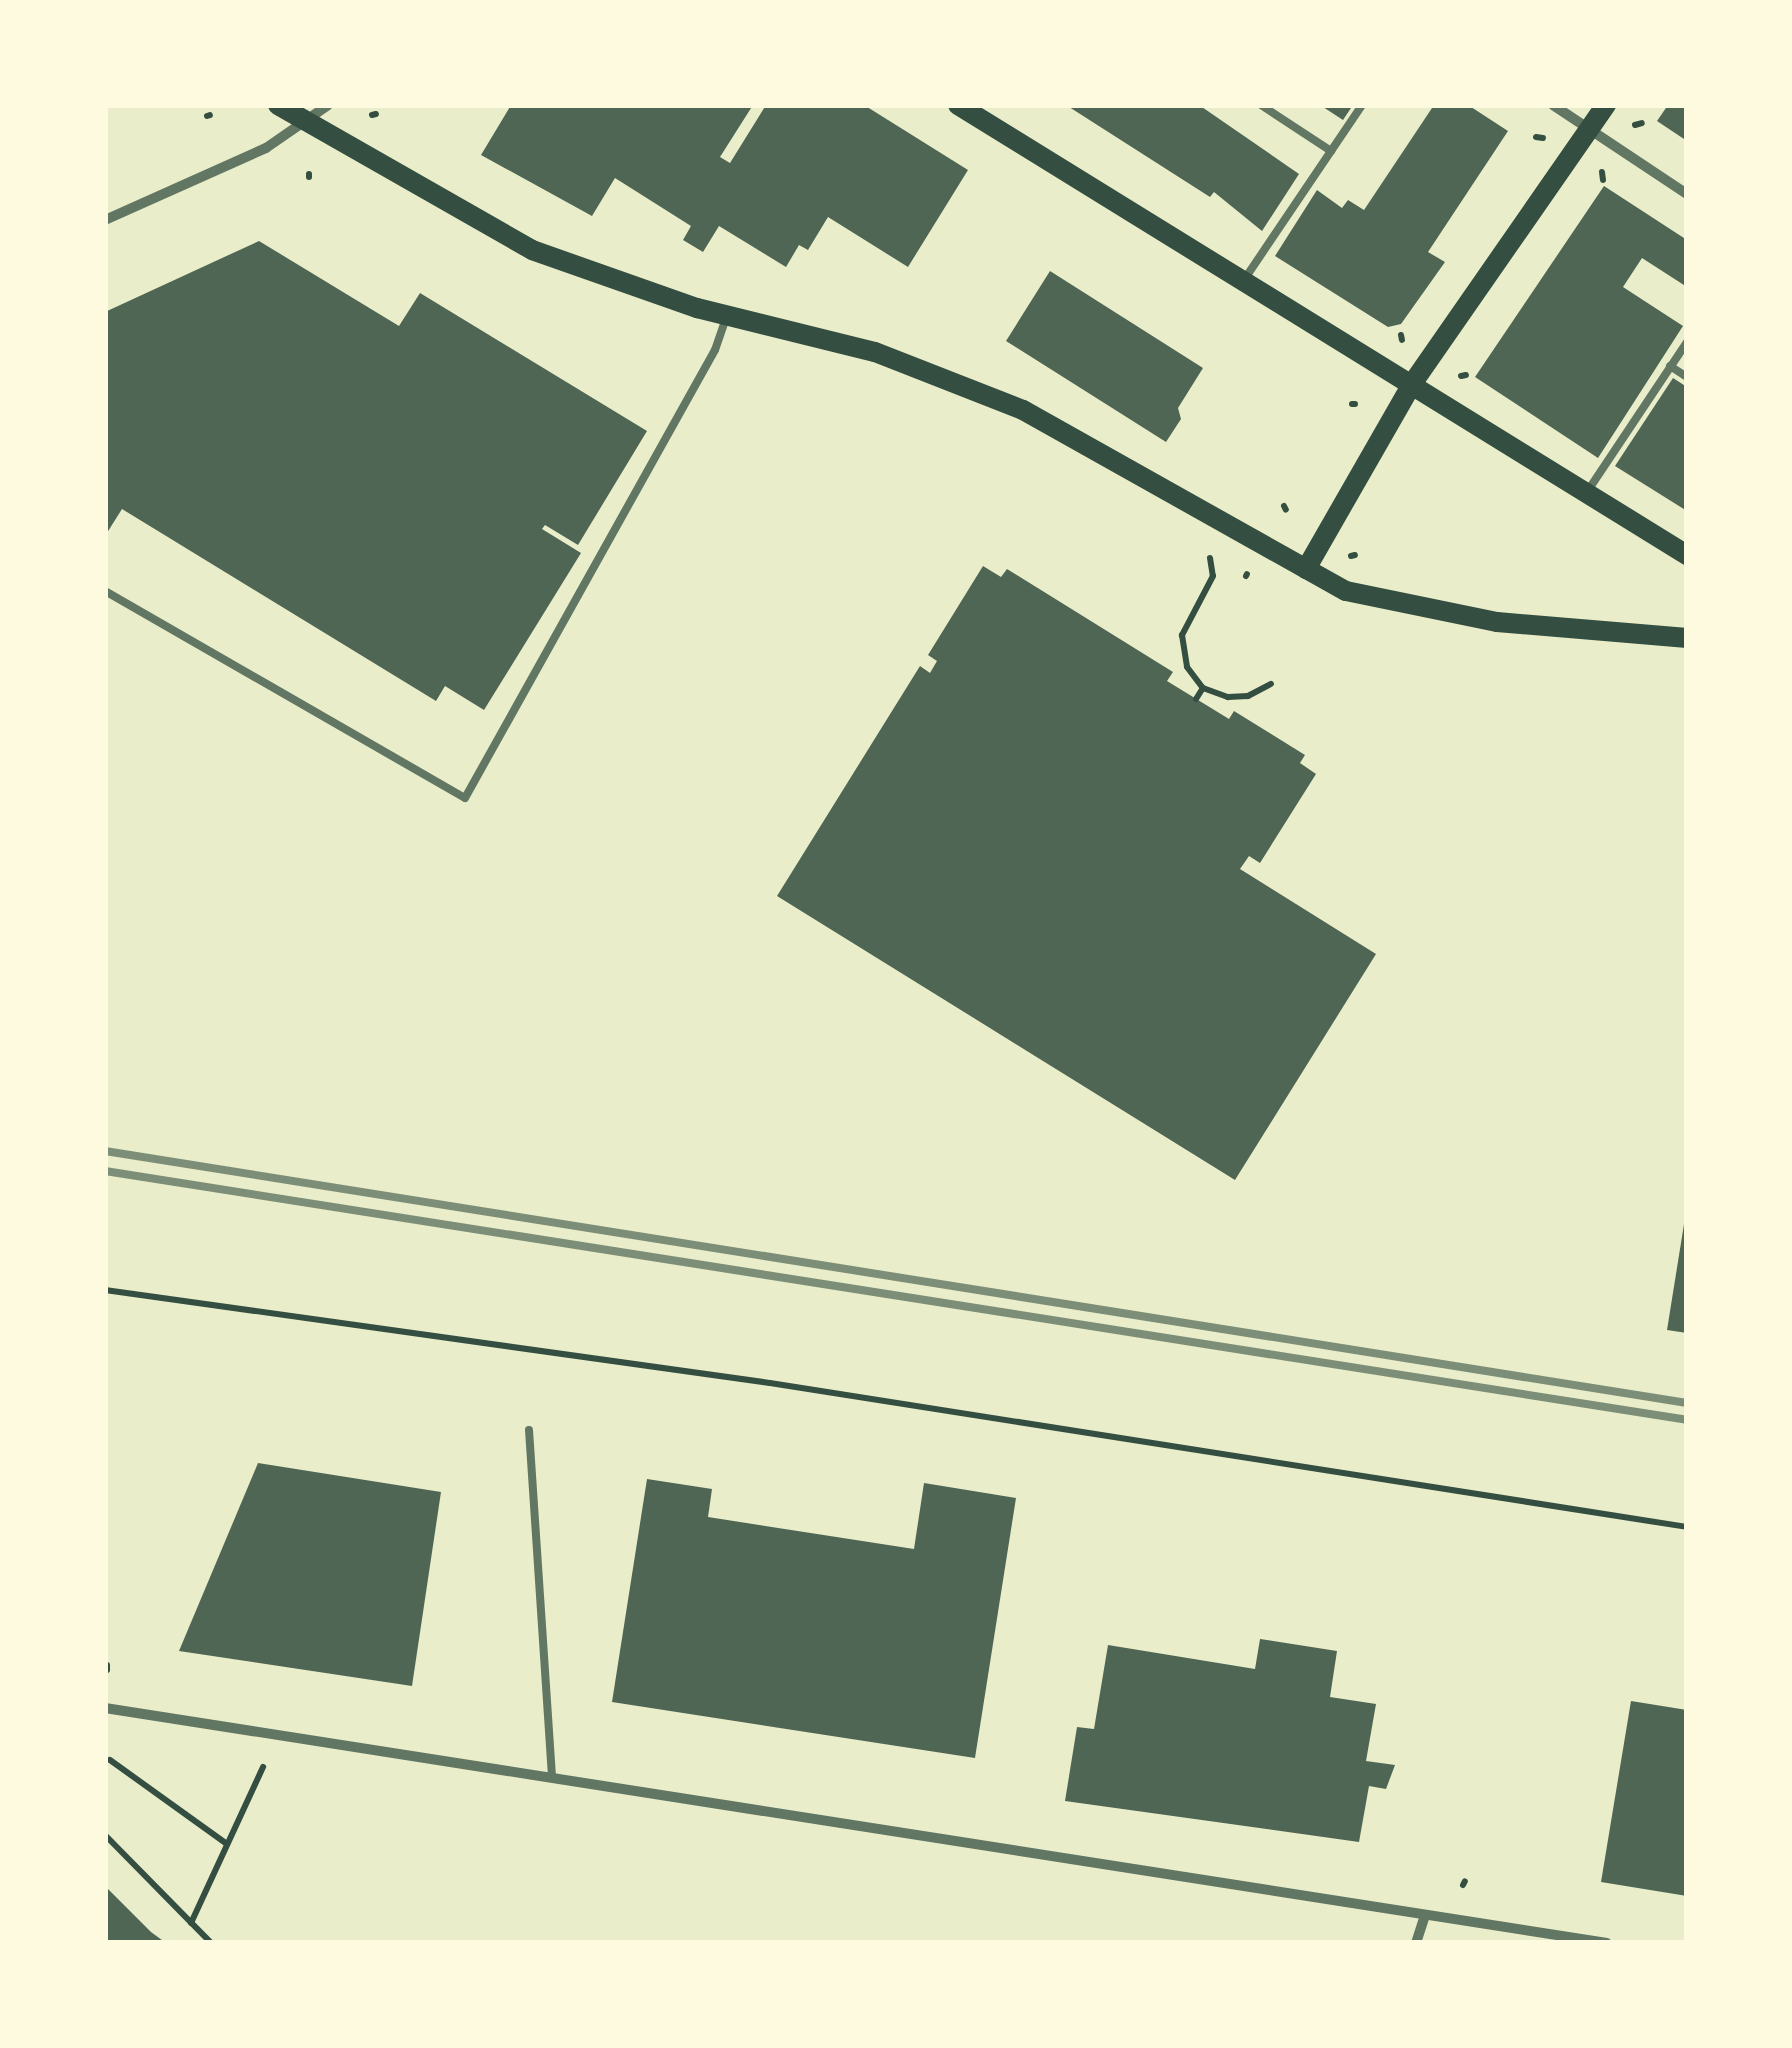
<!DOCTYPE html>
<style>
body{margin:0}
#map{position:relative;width:1792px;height:2048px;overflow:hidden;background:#e9edc9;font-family:"Libre Baskerville",serif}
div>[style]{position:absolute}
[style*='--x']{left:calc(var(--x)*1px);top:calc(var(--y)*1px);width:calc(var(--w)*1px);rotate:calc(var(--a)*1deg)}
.building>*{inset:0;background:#4f6655}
.path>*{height:6px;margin:-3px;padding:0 3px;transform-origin:3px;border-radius:3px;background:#344e41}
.service>*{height:8px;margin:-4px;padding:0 4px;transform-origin:4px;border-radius:4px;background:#617663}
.minor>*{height:10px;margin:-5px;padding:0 5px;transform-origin:5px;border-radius:5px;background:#617663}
.secondary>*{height:20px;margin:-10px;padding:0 10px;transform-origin:10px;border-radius:10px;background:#344e41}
.rail>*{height:8px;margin:-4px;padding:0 4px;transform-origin:4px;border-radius:4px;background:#7c8e77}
span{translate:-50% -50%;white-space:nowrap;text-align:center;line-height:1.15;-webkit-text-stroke:8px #fefae0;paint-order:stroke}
.frame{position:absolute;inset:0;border:108px solid #fefae0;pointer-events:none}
</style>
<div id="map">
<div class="building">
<div style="clip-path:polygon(511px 105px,753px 105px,720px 157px,730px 163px,766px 105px,864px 105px,968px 170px,908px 267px,828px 217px,808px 250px,799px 245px,786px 267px,719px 226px,703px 252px,683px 240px,691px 226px,615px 178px,592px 216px,481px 155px)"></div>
<div style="clip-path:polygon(1066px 105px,1199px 105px,1299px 174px,1262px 231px,1214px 192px,1210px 197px)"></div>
<div style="clip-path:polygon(1320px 105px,1353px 105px,1343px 120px)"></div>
<div style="clip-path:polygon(1434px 105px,1468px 105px,1508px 131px,1428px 252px,1445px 262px,1401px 324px,1388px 327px,1275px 256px,1317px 190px,1342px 208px,1348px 200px,1364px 210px)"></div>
<div style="clip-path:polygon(1668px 105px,1687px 105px,1687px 141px,1657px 121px)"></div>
<div style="clip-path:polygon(1604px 186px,1687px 240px,1687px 287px,1642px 258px,1623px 287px,1683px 326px,1598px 458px,1475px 377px)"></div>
<div style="clip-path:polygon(259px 241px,399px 326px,420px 293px,647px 431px,578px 545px,545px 525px,542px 529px,581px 553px,484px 710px,445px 686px,436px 701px,122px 509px,105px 536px,105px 312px)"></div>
<div style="clip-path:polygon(1050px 271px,1203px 368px,1178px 408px,1181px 419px,1166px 442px,1006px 341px)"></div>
<div style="clip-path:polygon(1673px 378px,1687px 387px,1687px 511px,1615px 466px)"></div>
<div style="clip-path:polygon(983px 566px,1001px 577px,1007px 569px,1173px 672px,1167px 681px,1229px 719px,1234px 711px,1305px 755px,1300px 763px,1316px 774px,1260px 863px,1249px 856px,1240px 869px,1376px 954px,1235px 1180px,777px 896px,920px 666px,930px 673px,937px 661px,928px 655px)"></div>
<div style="clip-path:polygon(1685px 1218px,1687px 1218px,1687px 1333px,1667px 1330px)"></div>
<div style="clip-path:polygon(258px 1463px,441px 1492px,412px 1686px,179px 1651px)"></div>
<div style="clip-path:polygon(647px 1479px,712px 1489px,708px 1517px,914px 1549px,924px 1483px,1016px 1498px,975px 1758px,612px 1702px)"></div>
<div style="clip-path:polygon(1260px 1639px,1337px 1651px,1330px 1697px,1376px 1704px,1366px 1761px,1395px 1765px,1386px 1789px,1369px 1786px,1359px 1842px,1065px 1801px,1077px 1727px,1094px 1729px,1108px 1645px,1255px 1669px)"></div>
<div style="clip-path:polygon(1631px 1701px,1687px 1710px,1687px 1896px,1601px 1882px)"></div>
<div style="clip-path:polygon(105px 1886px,151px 1932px,166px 1943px,105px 1943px)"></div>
</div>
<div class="path">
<div style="--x:372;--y:115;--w:4;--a:-14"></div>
<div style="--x:207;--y:116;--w:3;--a:-18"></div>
<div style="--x:1635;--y:125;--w:7;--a:-16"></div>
<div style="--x:1536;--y:137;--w:7;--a:8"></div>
<div style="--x:1602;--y:172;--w:8;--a:83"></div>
<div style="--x:309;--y:177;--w:3;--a:-90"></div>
<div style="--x:1401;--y:335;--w:5;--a:79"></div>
<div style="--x:1461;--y:376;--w:5;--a:-11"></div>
<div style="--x:1352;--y:404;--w:3;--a:0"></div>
<div style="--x:1284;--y:506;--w:4;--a:63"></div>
<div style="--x:1351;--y:556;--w:4;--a:-14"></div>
<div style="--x:1210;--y:558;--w:18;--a:81"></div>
<div style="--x:1213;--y:576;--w:67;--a:117.7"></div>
<div style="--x:1182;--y:635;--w:32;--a:81"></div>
<div style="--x:1187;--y:667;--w:26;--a:53"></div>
<div style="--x:1203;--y:688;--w:27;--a:20"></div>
<div style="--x:1228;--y:697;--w:20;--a:-3"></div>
<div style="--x:1248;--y:696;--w:26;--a:-28"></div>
<div style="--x:1246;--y:576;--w:2;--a:-63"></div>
<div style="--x:1196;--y:699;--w:13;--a:-58"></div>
<div style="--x:105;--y:1290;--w:671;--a:7.96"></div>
<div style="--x:770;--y:1383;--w:928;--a:8.92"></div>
<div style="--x:107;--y:1670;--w:5;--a:-90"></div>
<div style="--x:105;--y:1755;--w:13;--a:90"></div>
<div style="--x:110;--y:1760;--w:144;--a:35.7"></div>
<div style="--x:105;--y:1835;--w:151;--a:45.5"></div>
<div style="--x:1463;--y:1885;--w:4;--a:-63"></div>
<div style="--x:191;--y:1923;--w:172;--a:-65.2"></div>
</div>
<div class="service">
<div style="--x:1261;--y:105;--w:84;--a:33.3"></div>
<div style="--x:1246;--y:277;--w:207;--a:-56"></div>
<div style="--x:1670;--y:366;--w:20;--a:33"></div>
<div style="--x:1587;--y:492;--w:180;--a:-56.3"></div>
<div style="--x:105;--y:591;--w:415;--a:29.9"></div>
<div style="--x:465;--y:798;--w:513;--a:-60.84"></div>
<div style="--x:715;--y:350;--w:36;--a:-71"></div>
<div style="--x:529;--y:1430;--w:349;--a:86.2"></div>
</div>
<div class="minor">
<div style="--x:1553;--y:105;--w:161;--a:33.6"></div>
<div style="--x:105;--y:220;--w:176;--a:-24.1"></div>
<div style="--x:266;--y:148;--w:75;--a:-34.7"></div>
<div style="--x:105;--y:1708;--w:1520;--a:8.89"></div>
<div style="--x:1416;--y:1943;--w:28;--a:-72"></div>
</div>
<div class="secondary">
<div style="--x:278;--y:105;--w:292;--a:29.7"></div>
<div style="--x:532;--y:250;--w:175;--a:19.4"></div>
<div style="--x:697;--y:308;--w:183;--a:13.9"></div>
<div style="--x:875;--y:352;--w:159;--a:21.4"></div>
<div style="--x:1023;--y:410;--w:370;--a:29.3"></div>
<div style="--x:1346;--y:591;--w:154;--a:11.6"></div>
<div style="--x:1497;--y:622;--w:191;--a:4.8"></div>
<div style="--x:958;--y:105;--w:857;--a:31.69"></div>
<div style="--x:1306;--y:569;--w:213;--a:-60.2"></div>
<div style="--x:1412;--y:384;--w:340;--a:-55.2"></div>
</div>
<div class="rail">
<div style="--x:105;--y:1151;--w:1602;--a:9.05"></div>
<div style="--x:105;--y:1171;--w:1601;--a:8.94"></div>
</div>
<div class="frame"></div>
</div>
